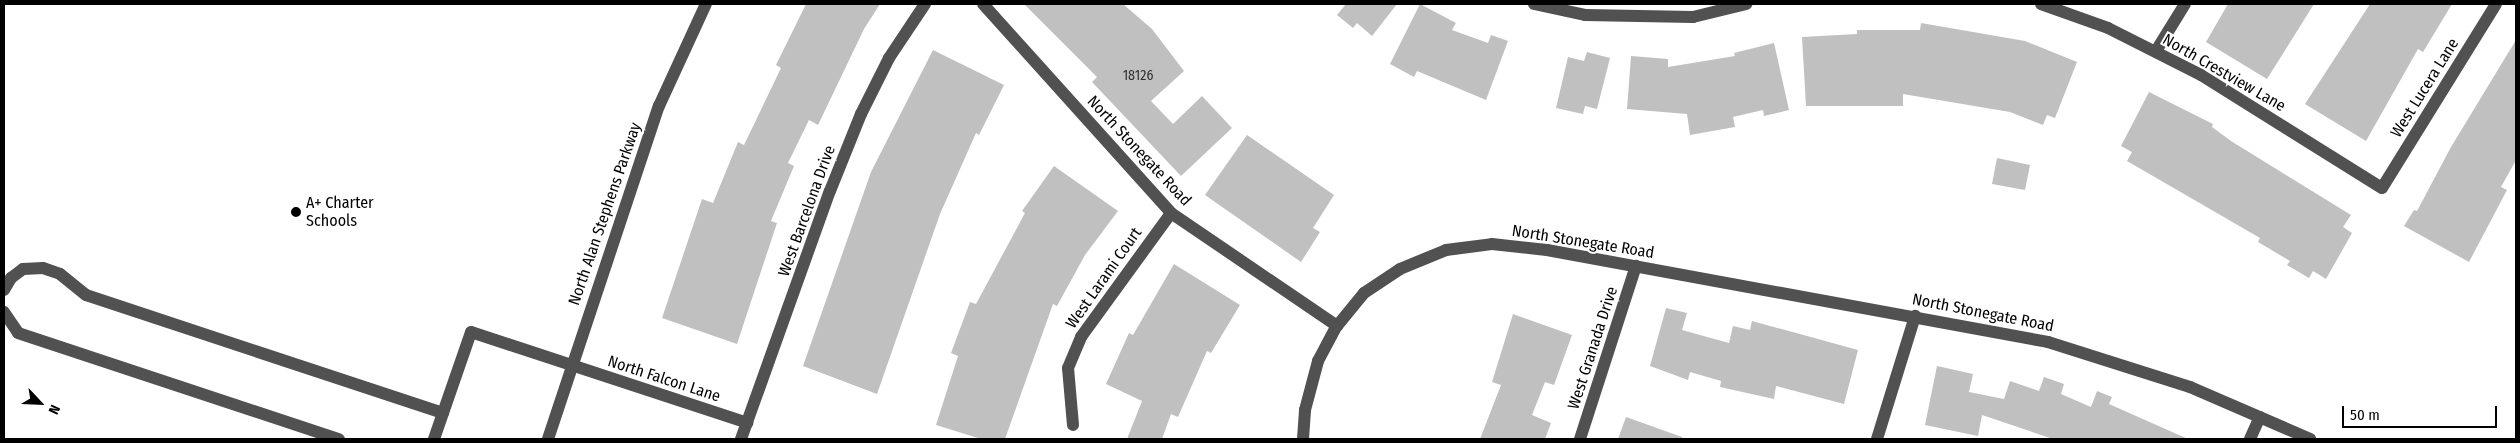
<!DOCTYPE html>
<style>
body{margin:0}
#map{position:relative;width:2520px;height:443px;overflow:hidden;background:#fff;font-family:"Fira Sans Condensed",sans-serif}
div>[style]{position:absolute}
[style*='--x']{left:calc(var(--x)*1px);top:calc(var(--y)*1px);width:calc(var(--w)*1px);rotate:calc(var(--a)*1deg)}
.building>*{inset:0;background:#c0c0c0}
.minor>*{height:12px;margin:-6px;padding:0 6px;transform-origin:6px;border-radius:6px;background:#515151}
.dots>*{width:14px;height:14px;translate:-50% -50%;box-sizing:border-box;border:2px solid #fff;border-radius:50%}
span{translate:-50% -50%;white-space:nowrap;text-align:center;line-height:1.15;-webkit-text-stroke:4px #fff;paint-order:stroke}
.number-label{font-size:14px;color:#303030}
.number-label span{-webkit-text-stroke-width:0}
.street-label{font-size:16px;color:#000}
.poi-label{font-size:16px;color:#000}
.left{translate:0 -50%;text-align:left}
.frame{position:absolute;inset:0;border:5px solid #000;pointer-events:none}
.north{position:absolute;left:15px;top:378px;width:50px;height:50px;-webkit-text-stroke:4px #fff;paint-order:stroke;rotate:115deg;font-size:14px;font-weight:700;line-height:20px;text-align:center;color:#000}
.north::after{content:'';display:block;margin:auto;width:18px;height:22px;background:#000;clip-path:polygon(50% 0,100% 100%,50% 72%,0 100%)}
.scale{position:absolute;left:2342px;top:406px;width:155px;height:22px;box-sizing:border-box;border:2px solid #000;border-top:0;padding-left:6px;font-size:15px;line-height:18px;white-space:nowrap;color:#000;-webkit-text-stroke:4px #fff;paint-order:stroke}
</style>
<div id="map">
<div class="building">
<div style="clip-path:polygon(806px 4px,880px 4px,864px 29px,818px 125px,809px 120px,788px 163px,794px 166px,771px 221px,777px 223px,737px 344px,662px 318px,702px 199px,713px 203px,738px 142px,744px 145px,781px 68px,776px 65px)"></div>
<div style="clip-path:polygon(1024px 4px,1123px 4px,1152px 29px,1184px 71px,1151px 101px,1173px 124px,1202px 96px,1232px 128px,1181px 176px,1092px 82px,1097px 77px)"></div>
<div style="clip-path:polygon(1346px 4px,1397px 4px,1372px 36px,1357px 23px,1353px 28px,1337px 15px)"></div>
<div style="clip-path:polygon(1420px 4px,1456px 23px,1452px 30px,1488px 43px,1491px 35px,1508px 41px,1486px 100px,1417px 71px,1414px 77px,1390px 64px)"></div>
<div style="clip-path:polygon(2228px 4px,2314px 4px,2267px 79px,2206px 42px)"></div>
<div style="clip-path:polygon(2370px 4px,2452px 4px,2423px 52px,2418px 49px,2366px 141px,2305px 104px)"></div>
<div style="clip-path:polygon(1921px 23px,2025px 41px,2077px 62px,2055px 118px,2047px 115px,2043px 125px,2010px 112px,1903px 94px,1903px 106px,1806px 106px,1802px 37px,1857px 34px,1857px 30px,1920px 30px)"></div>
<div style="clip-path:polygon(2516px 40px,2516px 160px,2501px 187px,2507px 190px,2469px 262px,2404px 226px,2414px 210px,2417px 211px,2451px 147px)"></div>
<div style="clip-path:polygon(1774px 43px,1789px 110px,1764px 116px,1763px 110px,1733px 117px,1735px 127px,1690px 135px,1687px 114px,1627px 109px,1631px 56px,1668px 59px,1668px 67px,1735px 56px,1734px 53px)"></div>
<div style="clip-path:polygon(933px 50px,1004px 85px,979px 135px,976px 133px,940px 214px,877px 394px,803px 366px,871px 172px)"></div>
<div style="clip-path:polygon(1587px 52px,1610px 58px,1597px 109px,1585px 106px,1583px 114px,1556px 108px,1568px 57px,1584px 61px)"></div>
<div style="clip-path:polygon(2149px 92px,2213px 124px,2212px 127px,2231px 141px,2351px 215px,2343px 227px,2352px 233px,2326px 279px,2313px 271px,2309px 278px,2287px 265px,2290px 261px,2258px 242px,2260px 238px,2127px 161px,2132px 152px,2121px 146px)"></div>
<div style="clip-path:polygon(1247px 135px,1334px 195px,1313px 228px,1320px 232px,1301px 262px,1205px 195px)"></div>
<div style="clip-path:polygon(1997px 158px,2030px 165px,2025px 190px,1992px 184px)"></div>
<div style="clip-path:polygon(1054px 166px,1118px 211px,1085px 255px,1057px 306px,1053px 304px,1005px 439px,981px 439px,936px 425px,958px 356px,951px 353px,970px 302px,976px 304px,1025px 213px,1022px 211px)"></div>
<div style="clip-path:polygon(1174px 264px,1240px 305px,1211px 353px,1207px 351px,1178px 417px,1171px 414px,1162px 439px,1127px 439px,1142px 401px,1106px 384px,1129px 333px,1133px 335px)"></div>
<div style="clip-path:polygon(1666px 308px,1687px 313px,1682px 330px,1729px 343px,1733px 326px,1750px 330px,1752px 321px,1858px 350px,1844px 404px,1776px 386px,1774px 399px,1720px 387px,1721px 381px,1690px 372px,1688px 380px,1650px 366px)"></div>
<div style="clip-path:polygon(1513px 314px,1572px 335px,1554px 385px,1545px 382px,1532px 415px,1551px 423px,1545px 439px,1480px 439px,1501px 385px,1492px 382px)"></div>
<div style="clip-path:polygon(1937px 366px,1973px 374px,1969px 392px,2004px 399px,2010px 381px,2039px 391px,2044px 377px,2064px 384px,2061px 394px,2091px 407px,2097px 391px,2112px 397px,2109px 404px,2188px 439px,2053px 439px,1982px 415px,1978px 436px,1925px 425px)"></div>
<div style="clip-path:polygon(1626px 417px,1682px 437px,1682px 439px,1618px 439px)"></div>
</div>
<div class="minor">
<div style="--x:983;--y:4;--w:281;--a:48"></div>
<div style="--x:1171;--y:213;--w:201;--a:34.2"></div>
<div style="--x:1337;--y:326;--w:43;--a:-50.7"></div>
<div style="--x:1364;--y:293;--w:43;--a:-33.7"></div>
<div style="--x:1400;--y:269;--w:50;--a:-22.4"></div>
<div style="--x:1446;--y:250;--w:46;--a:-7.4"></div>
<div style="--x:1492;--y:244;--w:55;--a:6.2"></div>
<div style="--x:1547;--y:250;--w:509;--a:10.41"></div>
<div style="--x:2048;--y:342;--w:149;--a:17.6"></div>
<div style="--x:2190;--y:387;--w:131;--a:23.4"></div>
<div style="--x:1534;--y:4;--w:52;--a:12.2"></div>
<div style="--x:1585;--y:15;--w:108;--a:1.1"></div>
<div style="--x:1693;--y:17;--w:55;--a:-13.8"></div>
<div style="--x:2041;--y:4;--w:71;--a:19.7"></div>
<div style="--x:2108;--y:28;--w:104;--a:26.8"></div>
<div style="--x:2201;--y:75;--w:213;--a:32"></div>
<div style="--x:2382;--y:188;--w:216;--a:-58.2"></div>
<div style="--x:2156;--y:51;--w:55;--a:-58.3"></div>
<div style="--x:4;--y:290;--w:14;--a:-60"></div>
<div style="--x:11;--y:278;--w:15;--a:-37"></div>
<div style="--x:23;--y:269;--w:20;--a:-3"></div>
<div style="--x:43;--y:268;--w:18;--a:19"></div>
<div style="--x:60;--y:274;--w:33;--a:39"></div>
<div style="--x:86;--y:295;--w:376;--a:18.3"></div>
<div style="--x:4;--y:312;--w:25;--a:56"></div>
<div style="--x:18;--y:333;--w:338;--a:18.3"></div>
<div style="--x:1073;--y:425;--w:57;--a:-95"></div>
<div style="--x:1068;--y:368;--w:34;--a:-67"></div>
<div style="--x:1081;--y:337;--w:153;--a:-54"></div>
<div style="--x:434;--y:439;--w:113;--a:-70.9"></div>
<div style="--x:471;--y:332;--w:291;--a:18.2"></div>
<div style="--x:548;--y:439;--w:351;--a:-71.6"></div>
<div style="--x:659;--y:106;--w:112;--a:-65.3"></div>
<div style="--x:741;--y:439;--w:263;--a:-70.3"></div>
<div style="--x:830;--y:191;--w:83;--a:-68.1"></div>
<div style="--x:861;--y:114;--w:63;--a:-63.4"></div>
<div style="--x:889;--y:58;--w:65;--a:-56.3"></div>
<div style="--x:1303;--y:439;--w:29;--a:-86"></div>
<div style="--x:1305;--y:410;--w:51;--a:-75.1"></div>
<div style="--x:1318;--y:361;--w:40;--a:-62"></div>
<div style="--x:1580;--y:439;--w:182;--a:-72.1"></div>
<div style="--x:1877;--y:439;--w:129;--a:-72.8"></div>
<div style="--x:2250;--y:439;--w:24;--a:-66"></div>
</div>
<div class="dots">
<div style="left:296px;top:212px;background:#000"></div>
</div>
<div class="number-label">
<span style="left:1138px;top:76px">18126</span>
</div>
<div class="street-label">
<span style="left:2224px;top:73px;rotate:30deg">North Crestview Lane</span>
<span style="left:2425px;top:88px;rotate:-58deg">West Lucera Lane</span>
<span style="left:1139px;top:151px;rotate:47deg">North Stonegate Road</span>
<span style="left:807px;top:211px;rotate:-70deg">West Barcelona Drive</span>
<span style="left:605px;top:214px;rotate:-71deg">North Alan Stephens Parkway</span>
<span style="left:1583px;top:242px;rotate:9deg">North Stonegate Road</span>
<span style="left:1104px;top:278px;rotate:-55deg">West Larami Court</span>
<span style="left:1983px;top:313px;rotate:11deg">North Stonegate Road</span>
<span style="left:1593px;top:348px;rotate:-72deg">West Granada Drive</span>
<span style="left:664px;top:379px;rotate:18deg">North Falcon Lane</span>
</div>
<div class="poi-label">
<span class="left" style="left:306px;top:212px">A+ Charter<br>Schools</span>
</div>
<div class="frame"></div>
<div class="north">N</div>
<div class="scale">50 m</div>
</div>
